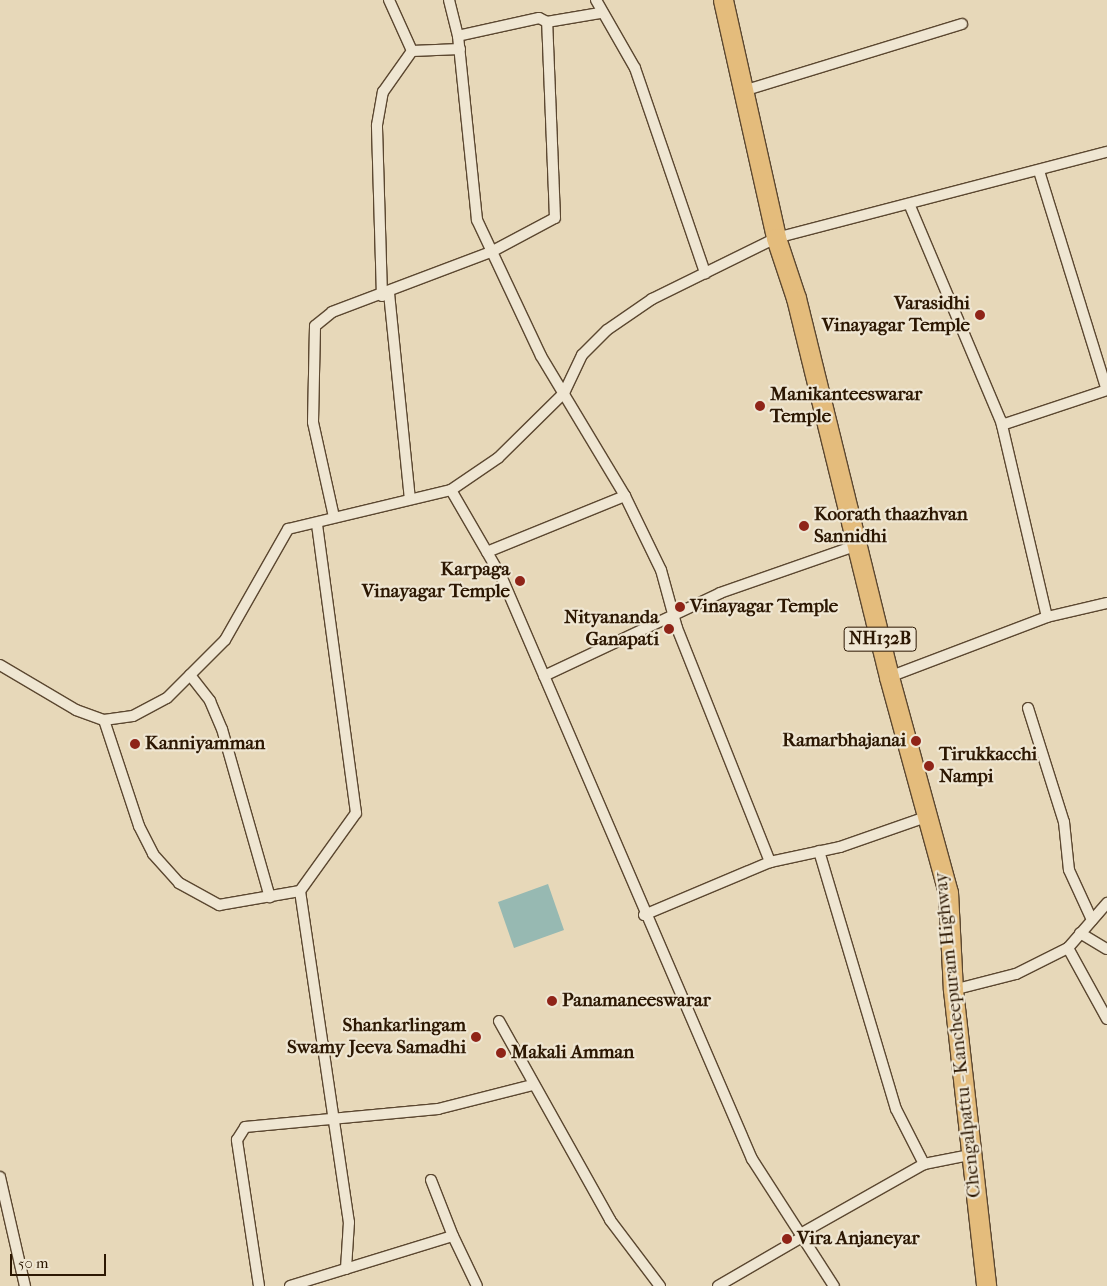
<!DOCTYPE html>
<style>
body{margin:0}
#map{position:relative;width:1107px;height:1286px;overflow:hidden;background:#e7d8b9;font-family:"IM FELL French Canon",serif}
div>[style]{position:absolute}
[style*='--x']{left:calc(var(--x)*1px);top:calc(var(--y)*1px);width:calc(var(--w)*1px);rotate:calc(var(--a)*1deg)}
.water>*{inset:0;background:#97b9b2}
.roads{filter:drop-shadow(1px 0 #5b4730) drop-shadow(-1px 0 #5b4730) drop-shadow(0 1px #5b4730) drop-shadow(0 -1px #5b4730)}
.street>*{height:10px;margin:-5px;padding:0 5px;transform-origin:5px;border-radius:5px;background:#efe6d2}
.highway>*{height:19px;margin:-9.5px;padding:0 9.5px;transform-origin:9.5px;border-radius:9.5px;background:#e4bc7c}
.dots>*{width:14px;height:14px;translate:-50% -50%;box-sizing:border-box;border:2px solid #efe6d2;border-radius:50%}
span{translate:-50% -50%;white-space:nowrap;text-align:center;line-height:1.15;-webkit-text-stroke:4.5px #efe6d2;paint-order:stroke}
.shield-label span{padding:1px 4px;background:#efe6d2;border:1px solid;border-radius:4px;-webkit-text-stroke-width:0}
.shield-label{font-size:18px;color:#2c1702;font-weight:700}
.poi-label{font-size:19px;color:#2c1702;font-weight:700}
.right{translate:-100% -50%;text-align:right}
.left{translate:0 -50%;text-align:left}
.street-label{font-size:19px;color:#2c1702}
.scale{position:absolute;left:10px;top:1254px;width:96px;height:22px;box-sizing:border-box;border:2px solid #2c1702;border-top:0;padding-left:6px;font-size:15px;line-height:18px;white-space:nowrap;color:#2c1702;-webkit-text-stroke:4px #efe6d2;paint-order:stroke}
</style>
<div id="map">
<div class="water">
<div style="clip-path:polygon(548px 884px,564px 930px,514px 948px,498px 902px)"></div>
</div>
<div class="roads">
<div class="street">
<div style="--x:389;--y:0;--w:56;--a:65.7"></div>
<div style="--x:412;--y:51;--w:48;--a:-2.4"></div>
<div style="--x:449;--y:0;--w:37;--a:76"></div>
<div style="--x:596;--y:0;--w:78;--a:60.2"></div>
<div style="--x:635;--y:68;--w:217;--a:71.1"></div>
<div style="--x:600;--y:13;--w:54;--a:170.4"></div>
<div style="--x:547;--y:22;--w:9;--a:-153"></div>
<div style="--x:539;--y:18;--w:83;--a:167.5"></div>
<div style="--x:458;--y:36;--w:185;--a:84.1"></div>
<div style="--x:477;--y:220;--w:150;--a:64.8"></div>
<div style="--x:541;--y:356;--w:163;--a:59"></div>
<div style="--x:625;--y:496;--w:82;--a:64.1"></div>
<div style="--x:661;--y:570;--w:60;--a:74.6"></div>
<div style="--x:677;--y:628;--w:252;--a:68.3"></div>
<div style="--x:743;--y:91;--w:229;--a:-17"></div>
<div style="--x:1039;--y:171;--w:229;--a:72.8"></div>
<div style="--x:910;--y:206;--w:233;--a:67.1"></div>
<div style="--x:1001;--y:421;--w:201;--a:76.8"></div>
<div style="--x:389;--y:293;--w:207;--a:84.2"></div>
<div style="--x:382;--y:296;--w:171;--a:-91.7"></div>
<div style="--x:377;--y:125;--w:34;--a:-80"></div>
<div style="--x:383;--y:92;--w:50;--a:-54.7"></div>
<div style="--x:1002;--y:425;--w:108;--a:-18.4"></div>
<div style="--x:451;--y:490;--w:102;--a:59.9"></div>
<div style="--x:502;--y:578;--w:633;--a:66.72"></div>
<div style="--x:752;--y:1159;--w:151;--a:57.2"></div>
<div style="--x:334;--y:517;--w:97;--a:-102.5"></div>
<div style="--x:313;--y:422;--w:96;--a:-88.8"></div>
<div style="--x:315;--y:326;--w:22;--a:-39"></div>
<div style="--x:332;--y:312;--w:170;--a:-20.7"></div>
<div style="--x:491;--y:252;--w:72;--a:-28"></div>
<div style="--x:555;--y:218;--w:196;--a:-92.3"></div>
<div style="--x:487;--y:552;--w:149;--a:-22.1"></div>
<div style="--x:0;--y:665;--w:88;--a:30.6"></div>
<div style="--x:76;--y:710;--w:30;--a:20"></div>
<div style="--x:104;--y:720;--w:29;--a:-8"></div>
<div style="--x:133;--y:716;--w:38;--a:-28"></div>
<div style="--x:167;--y:698;--w:82;--a:-45"></div>
<div style="--x:225;--y:640;--w:128;--a:-60.4"></div>
<div style="--x:288;--y:529;--w:168;--a:-13.5"></div>
<div style="--x:451;--y:490;--w:57;--a:-34.2"></div>
<div style="--x:498;--y:458;--w:93;--a:-44.6"></div>
<div style="--x:564;--y:393;--w:42;--a:-64.7"></div>
<div style="--x:582;--y:355;--w:35;--a:-45"></div>
<div style="--x:607;--y:330;--w:55;--a:-34.6"></div>
<div style="--x:652;--y:299;--w:138;--a:-26.2"></div>
<div style="--x:776;--y:238;--w:342;--a:-14.6"></div>
<div style="--x:190;--y:675;--w:33;--a:52"></div>
<div style="--x:210;--y:701;--w:30;--a:67"></div>
<div style="--x:222;--y:729;--w:175;--a:74.1"></div>
<div style="--x:544;--y:676;--w:195;--a:-25.2"></div>
<div style="--x:720;--y:593;--w:146;--a:-19.2"></div>
<div style="--x:889;--y:677;--w:169;--a:-20.8"></div>
<div style="--x:1047;--y:617;--w:62;--a:-13.1"></div>
<div style="--x:1028;--y:708;--w:120;--a:72.5"></div>
<div style="--x:1064;--y:822;--w:48;--a:84.1"></div>
<div style="--x:1069;--y:870;--w:55;--a:65.3"></div>
<div style="--x:104;--y:720;--w:112;--a:71.7"></div>
<div style="--x:139;--y:826;--w:31;--a:63"></div>
<div style="--x:153;--y:854;--w:39;--a:48"></div>
<div style="--x:179;--y:883;--w:46;--a:28.8"></div>
<div style="--x:219;--y:905;--w:82;--a:-9.8"></div>
<div style="--x:300;--y:891;--w:96;--a:-54.3"></div>
<div style="--x:356;--y:813;--w:292;--a:-97.7"></div>
<div style="--x:819;--y:851;--w:269;--a:73.4"></div>
<div style="--x:896;--y:1109;--w:62;--a:63"></div>
<div style="--x:300;--y:891;--w:335;--a:81.6"></div>
<div style="--x:349;--y:1222;--w:47;--a:93.7"></div>
<div style="--x:644;--y:915;--w:137;--a:-22.8"></div>
<div style="--x:770;--y:862;--w:72;--a:-12.1"></div>
<div style="--x:840;--y:847;--w:94;--a:-19.2"></div>
<div style="--x:1080;--y:933;--w:31;--a:31"></div>
<div style="--x:1068;--y:948;--w:81;--a:61.2"></div>
<div style="--x:953;--y:990;--w:65;--a:-14.3"></div>
<div style="--x:1016;--y:974;--w:58;--a:-26.6"></div>
<div style="--x:1068;--y:948;--w:60;--a:-49.1"></div>
<div style="--x:499;--y:1021;--w:228;--a:60.8"></div>
<div style="--x:610;--y:1220;--w:83;--a:52.9"></div>
<div style="--x:0;--y:1177;--w:112;--a:77.1"></div>
<div style="--x:431;--y:1180;--w:60;--a:68.6"></div>
<div style="--x:802;--y:1233;--w:140;--a:-29.5"></div>
<div style="--x:924;--y:1164;--w:47;--a:-11.1"></div>
<div style="--x:259;--y:1286;--w:148;--a:-98.6"></div>
<div style="--x:237;--y:1140;--w:15;--a:-58"></div>
<div style="--x:245;--y:1127;--w:194;--a:-5.3"></div>
<div style="--x:438;--y:1109;--w:97;--a:-14.3"></div>
<div style="--x:290;--y:1286;--w:170;--a:-17.1"></div>
<div style="--x:453;--y:1236;--w:55;--a:64.4"></div>
<div style="--x:718;--y:1286;--w:99;--a:-30.2"></div>
</div>
<div class="highway">
<div style="--x:723;--y:0;--w:244;--a:77.4"></div>
<div style="--x:776;--y:238;--w:63;--a:71.6"></div>
<div style="--x:796;--y:298;--w:390;--a:76.2"></div>
<div style="--x:889;--y:677;--w:223;--a:74.7"></div>
<div style="--x:948;--y:892;--w:98;--a:87.1"></div>
<div style="--x:953;--y:990;--w:298;--a:83.6"></div>
</div>
</div>
<div class="dots">
<div style="left:980px;top:315px;background:#8f2418"></div>
<div style="left:760px;top:406px;background:#8f2418"></div>
<div style="left:804px;top:526px;background:#8f2418"></div>
<div style="left:520px;top:581px;background:#8f2418"></div>
<div style="left:680px;top:607px;background:#8f2418"></div>
<div style="left:669px;top:629px;background:#8f2418"></div>
<div style="left:916px;top:741px;background:#8f2418"></div>
<div style="left:135px;top:744px;background:#8f2418"></div>
<div style="left:929px;top:766px;background:#8f2418"></div>
<div style="left:552px;top:1001px;background:#8f2418"></div>
<div style="left:476px;top:1037px;background:#8f2418"></div>
<div style="left:501px;top:1053px;background:#8f2418"></div>
<div style="left:787px;top:1239px;background:#8f2418"></div>
</div>
<div class="shield-label">
<span style="left:880px;top:639px">NH132B</span>
</div>
<div class="poi-label">
<span class="right" style="left:970px;top:315px">Varasidhi<br>Vinayagar Temple</span>
<span class="left" style="left:770px;top:406px">Manikanteeswarar<br>Temple</span>
<span class="left" style="left:814px;top:526px">Koorath thaazhvan<br>Sannidhi</span>
<span class="right" style="left:510px;top:581px">Karpaga<br>Vinayagar Temple</span>
<span class="left" style="left:690px;top:607px">Vinayagar Temple</span>
<span class="right" style="left:659px;top:629px">Nityananda<br>Ganapati</span>
<span class="right" style="left:906px;top:741px">Ramarbhajanai</span>
<span class="left" style="left:145px;top:744px">Kanniyamman</span>
<span class="left" style="left:939px;top:766px">Tirukkacchi<br>Nampi</span>
<span class="left" style="left:562px;top:1001px">Panamaneeswarar</span>
<span class="right" style="left:466px;top:1037px">Shankarlingam<br>Swamy Jeeva Samadhi</span>
<span class="left" style="left:511px;top:1053px">Makali Amman</span>
<span class="left" style="left:797px;top:1239px">Vira Anjaneyar</span>
</div>
<div class="street-label">
<span style="left:958px;top:1035px;rotate:-96deg">Chengalpattu - Kancheepuram Highway</span>
</div>
<div class="scale">50 m</div>
</div>
